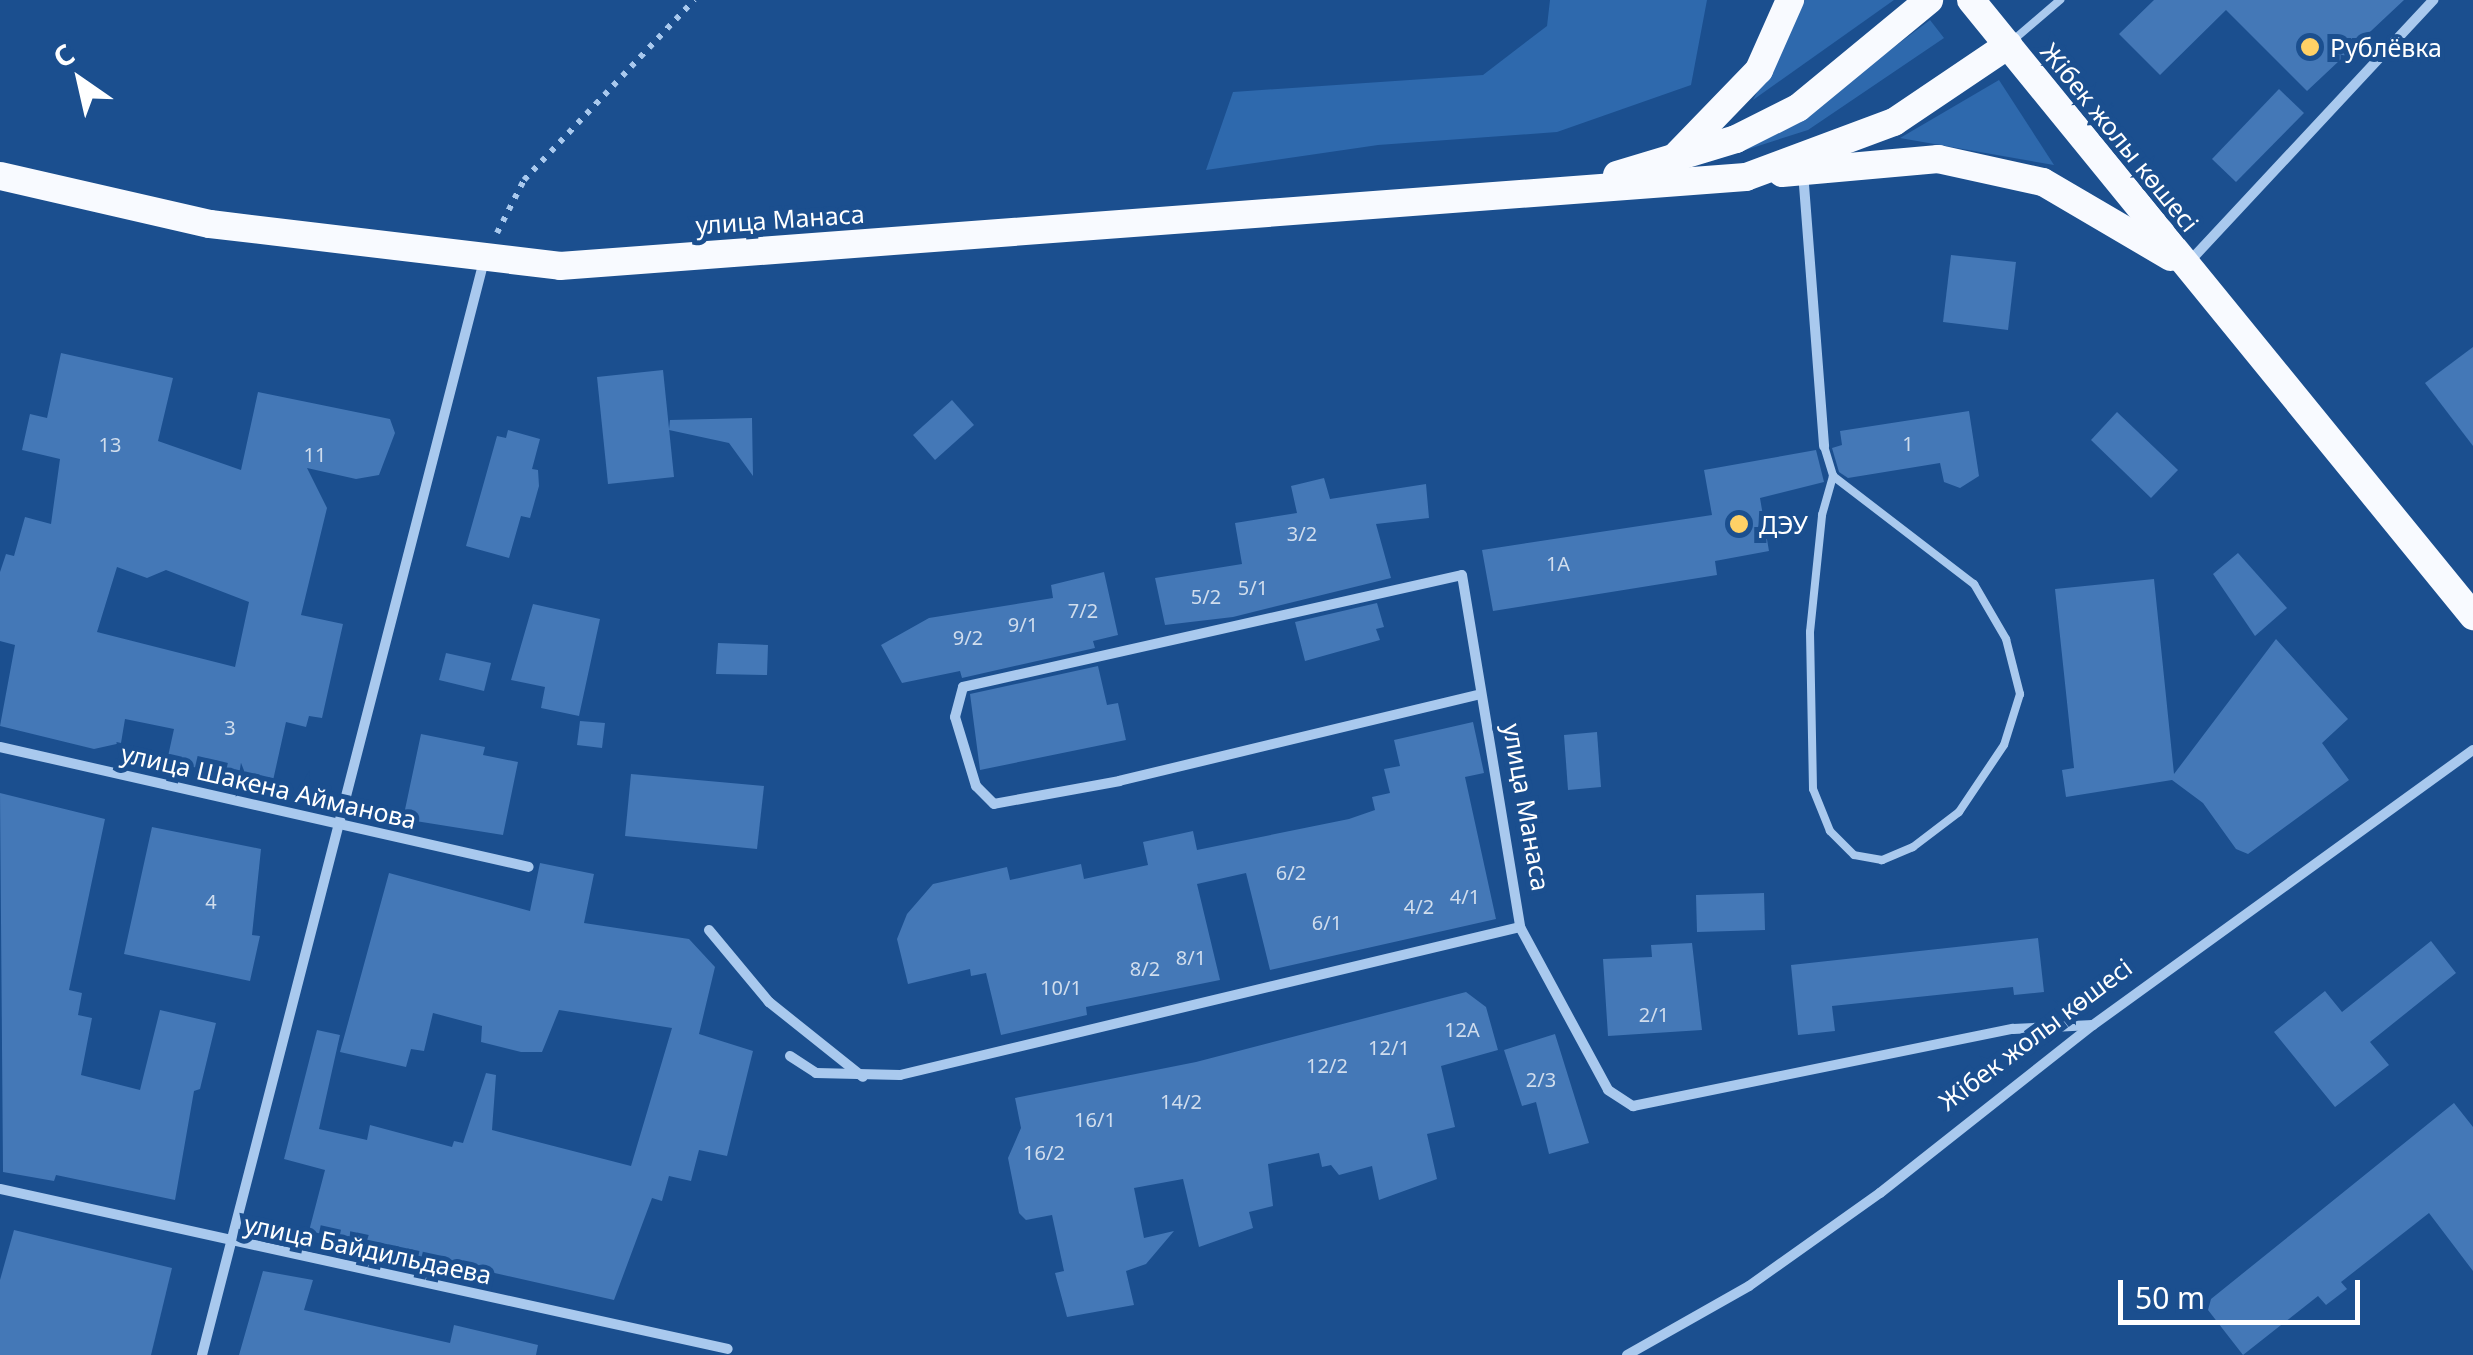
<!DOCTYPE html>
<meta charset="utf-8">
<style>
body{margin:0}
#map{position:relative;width:2473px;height:1355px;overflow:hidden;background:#1b4f8f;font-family:"Noto Sans",sans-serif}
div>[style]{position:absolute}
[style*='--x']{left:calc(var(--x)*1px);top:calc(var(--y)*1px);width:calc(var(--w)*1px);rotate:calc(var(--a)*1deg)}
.green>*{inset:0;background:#2e69ad}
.building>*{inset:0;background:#4478b7}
.path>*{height:6px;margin-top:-3px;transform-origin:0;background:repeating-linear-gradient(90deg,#a9c9ee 0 5px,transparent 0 13px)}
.service>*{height:8px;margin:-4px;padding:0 4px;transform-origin:4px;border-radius:4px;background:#a9c9ee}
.minor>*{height:10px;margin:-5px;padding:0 5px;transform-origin:5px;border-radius:5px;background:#a9c9ee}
.trunk>*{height:28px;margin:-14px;padding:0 14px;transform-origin:14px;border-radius:14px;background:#f8faff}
.dots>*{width:28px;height:28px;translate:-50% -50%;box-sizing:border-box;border:5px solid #1b4f8f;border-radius:50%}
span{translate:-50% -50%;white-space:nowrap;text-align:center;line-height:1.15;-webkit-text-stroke:10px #1b4f8f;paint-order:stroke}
.number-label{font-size:20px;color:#d0dded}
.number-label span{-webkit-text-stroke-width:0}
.poi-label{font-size:25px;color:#fff}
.left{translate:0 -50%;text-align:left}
.street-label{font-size:25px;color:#fff}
.north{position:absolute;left:30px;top:30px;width:100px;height:100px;-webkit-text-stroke:8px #1b4f8f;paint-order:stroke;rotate:326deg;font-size:28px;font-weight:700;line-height:40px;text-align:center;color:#fff}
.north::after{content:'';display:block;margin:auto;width:35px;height:45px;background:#fff;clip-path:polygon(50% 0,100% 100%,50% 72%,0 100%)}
.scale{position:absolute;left:2118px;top:1280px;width:242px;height:45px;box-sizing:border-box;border:5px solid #fff;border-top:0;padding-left:12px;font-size:30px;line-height:35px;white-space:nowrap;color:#fff;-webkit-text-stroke:8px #1b4f8f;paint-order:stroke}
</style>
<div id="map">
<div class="green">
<div style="clip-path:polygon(1550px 0,1707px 0,1691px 85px,1557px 132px,1378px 145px,1206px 170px,1233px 92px,1483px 75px,1547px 26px)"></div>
<div style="clip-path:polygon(1805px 0,1894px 0,1753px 100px)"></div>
<div style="clip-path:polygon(1930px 20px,1944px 38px,1808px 130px,1711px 161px,1801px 117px)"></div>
<div style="clip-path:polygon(1999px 80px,2054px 165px,1900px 138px)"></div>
</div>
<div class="building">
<div style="clip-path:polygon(2154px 0,2404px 0,2307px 91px,2226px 10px,2160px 75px,2119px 34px)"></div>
<div style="clip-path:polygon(2279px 89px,2304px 113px,2236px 182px,2212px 159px)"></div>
<div style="clip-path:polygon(1951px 255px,2016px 262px,2008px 330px,1943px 322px)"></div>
<div style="clip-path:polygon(2473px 347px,2473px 446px,2425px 383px)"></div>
<div style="clip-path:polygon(evenodd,61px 353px,173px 378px,158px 441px,241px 470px,258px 392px,390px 419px,395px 433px,379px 475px,356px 479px,307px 468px,327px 508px,301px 615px,343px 624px,322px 718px,309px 716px,306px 727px,286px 722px,272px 785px,167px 761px,174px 729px,125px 719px,121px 743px,94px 749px,0 726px,15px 645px,0 641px,0 572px,6px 554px,14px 556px,25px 517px,51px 524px,60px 459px,22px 450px,30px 414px,47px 418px,61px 353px,117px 567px,147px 578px,166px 570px,249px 602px,235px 667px,97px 632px,117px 567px)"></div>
<div style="clip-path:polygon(663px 370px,674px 477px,608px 484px,597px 377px)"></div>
<div style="clip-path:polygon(952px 400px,974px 425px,935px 460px,913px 435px)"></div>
<div style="clip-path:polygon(1969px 411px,1979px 476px,1960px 488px,1944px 482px,1940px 463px,1848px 478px,1839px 472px,1832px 448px,1842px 445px,1840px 431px)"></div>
<div style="clip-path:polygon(2117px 412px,2178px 470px,2151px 498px,2091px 440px)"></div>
<div style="clip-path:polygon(752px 418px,753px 476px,729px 443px,669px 430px,670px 420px)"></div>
<div style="clip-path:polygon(508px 430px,540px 439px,532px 469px,538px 470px,539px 486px,530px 518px,521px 516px,509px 558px,466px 546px,497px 436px,506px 438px)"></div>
<div style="clip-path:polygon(1816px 450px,1824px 482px,1760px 498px,1769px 551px,1715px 561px,1717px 575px,1493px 611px,1482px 550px,1712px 515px,1704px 470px)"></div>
<div style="clip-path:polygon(1324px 478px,1330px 499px,1426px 484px,1429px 518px,1376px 524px,1391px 578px,1233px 617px,1165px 625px,1155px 578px,1242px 564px,1235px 523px,1297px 513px,1291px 486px)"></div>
<div style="clip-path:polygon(2238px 553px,2287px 608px,2255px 636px,2213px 574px)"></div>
<div style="clip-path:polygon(1104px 572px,1118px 635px,1093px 641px,1095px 648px,962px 678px,960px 671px,902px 683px,881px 645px,929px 618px,1053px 598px,1051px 585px)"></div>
<div style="clip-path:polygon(2154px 579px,2174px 774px,2276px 639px,2348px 719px,2322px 743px,2349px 780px,2248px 854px,2236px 849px,2203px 803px,2172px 780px,2066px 797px,2062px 770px,2074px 768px,2055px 589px)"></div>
<div style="clip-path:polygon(1377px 603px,1384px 627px,1376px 629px,1380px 640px,1305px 661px,1295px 622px)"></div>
<div style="clip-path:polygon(533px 604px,600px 619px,579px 716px,541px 708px,545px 687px,511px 680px)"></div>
<div style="clip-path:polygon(718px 643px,768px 645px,767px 675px,716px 674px)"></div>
<div style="clip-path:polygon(446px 653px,491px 663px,484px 691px,439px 680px)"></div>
<div style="clip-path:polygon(1098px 666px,1107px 705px,1118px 703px,1126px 740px,980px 770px,970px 694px)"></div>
<div style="clip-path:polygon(580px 721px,605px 723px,602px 748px,577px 745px)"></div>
<div style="clip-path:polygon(1473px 722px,1484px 773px,1465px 777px,1496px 919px,1270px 970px,1246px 873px,1197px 884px,1220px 980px,1086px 1007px,1087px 1015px,1001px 1035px,986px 973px,971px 976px,970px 969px,908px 984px,897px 939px,907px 914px,933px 884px,1007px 867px,1010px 880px,1081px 864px,1084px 879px,1148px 865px,1143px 842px,1193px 831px,1197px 850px,1349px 819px,1375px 810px,1372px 797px,1390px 793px,1384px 769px,1400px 766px,1394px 740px)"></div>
<div style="clip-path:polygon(1597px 732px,1601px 787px,1568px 790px,1564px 735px)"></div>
<div style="clip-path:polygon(421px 734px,485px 747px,483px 755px,518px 762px,503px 835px,403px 819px)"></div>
<div style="clip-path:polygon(631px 774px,764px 786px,757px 849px,625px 836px)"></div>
<div style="clip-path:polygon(0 793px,105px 819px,69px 990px,82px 993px,78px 1015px,92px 1018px,81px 1075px,140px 1090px,160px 1010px,216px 1023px,200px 1089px,194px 1091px,175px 1200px,56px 1175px,54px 1181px,3px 1172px)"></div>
<div style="clip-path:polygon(152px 827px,261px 849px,252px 935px,260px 936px,250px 981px,124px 954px)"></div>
<div style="clip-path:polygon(540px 863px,594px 874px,584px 923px,689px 939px,715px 967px,699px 1034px,753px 1051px,727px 1156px,699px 1150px,691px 1181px,669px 1176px,662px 1201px,652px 1198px,614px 1300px,309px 1231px,325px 1170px,284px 1159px,317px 1030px,340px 1035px,319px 1129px,367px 1140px,370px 1125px,452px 1147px,454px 1141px,463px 1143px,486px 1073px,496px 1075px,492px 1130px,631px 1166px,672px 1028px,559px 1010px,542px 1052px,521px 1052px,481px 1042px,482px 1026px,433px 1013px,424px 1051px,411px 1049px,406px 1067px,340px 1052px,389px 873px,530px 911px)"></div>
<div style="clip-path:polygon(1764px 893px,1765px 930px,1697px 932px,1696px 895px)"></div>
<div style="clip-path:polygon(2038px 938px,2044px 992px,2014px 995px,2013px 987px,1832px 1006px,1835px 1031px,1798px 1035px,1791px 965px)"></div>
<div style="clip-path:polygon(2431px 941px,2456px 973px,2370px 1042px,2389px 1065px,2335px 1107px,2274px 1032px,2325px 991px,2342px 1012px)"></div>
<div style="clip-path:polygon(1692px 943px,1702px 1030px,1608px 1036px,1603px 959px,1652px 957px,1651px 945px)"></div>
<div style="clip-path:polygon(1466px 992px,1486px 1007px,1498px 1050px,1441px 1066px,1455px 1127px,1427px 1134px,1437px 1179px,1379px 1200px,1372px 1166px,1339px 1175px,1331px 1165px,1322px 1167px,1319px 1153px,1268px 1164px,1273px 1206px,1249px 1212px,1253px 1228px,1199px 1247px,1183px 1179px,1134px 1188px,1144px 1238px,1174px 1231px,1146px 1264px,1126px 1271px,1134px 1305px,1067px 1317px,1055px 1273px,1064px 1271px,1052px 1215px,1026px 1220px,1019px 1213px,1008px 1158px,1021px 1128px,1015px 1098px,1196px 1062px)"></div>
<div style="clip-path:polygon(1555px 1034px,1589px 1143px,1549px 1154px,1536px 1102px,1522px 1106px,1504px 1050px)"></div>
<div style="clip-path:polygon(2454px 1103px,2473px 1127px,2473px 1271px,2429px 1213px,2341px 1282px,2347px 1289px,2326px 1305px,2318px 1296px,2243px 1355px,2208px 1310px,2211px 1299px)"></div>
<div style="clip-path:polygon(14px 1230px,172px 1268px,151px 1355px,0 1355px,0 1280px)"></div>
<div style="clip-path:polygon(263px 1271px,313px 1280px,304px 1310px,450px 1343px,454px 1325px,538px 1345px,536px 1355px,239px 1355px)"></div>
</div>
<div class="path">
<div style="--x:497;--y:233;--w:59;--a:-63"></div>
<div style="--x:524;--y:180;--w:248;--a:-46.6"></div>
</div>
<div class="service">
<div style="--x:2011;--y:42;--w:65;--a:-40.6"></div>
<div style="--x:1824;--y:446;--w:31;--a:73"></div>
<div style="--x:1833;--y:476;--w:178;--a:37.5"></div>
<div style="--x:1974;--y:584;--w:64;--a:59.8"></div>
<div style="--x:2006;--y:639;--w:57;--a:75.7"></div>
<div style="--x:2020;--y:694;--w:53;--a:107.4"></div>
<div style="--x:2004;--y:745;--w:81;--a:123.9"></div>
<div style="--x:1959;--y:812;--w:58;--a:142.7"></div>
<div style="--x:1913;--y:847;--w:34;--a:157"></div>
<div style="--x:1882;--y:860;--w:28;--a:-170"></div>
<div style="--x:1854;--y:855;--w:34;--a:-135"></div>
<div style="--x:1830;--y:831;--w:45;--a:-112"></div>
<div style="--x:1813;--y:789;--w:157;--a:-91.1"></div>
<div style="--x:1810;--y:632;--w:118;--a:-84.1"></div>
<div style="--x:1822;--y:515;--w:41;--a:-74.2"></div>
</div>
<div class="minor">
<div style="--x:1803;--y:172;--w:275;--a:85.6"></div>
<div style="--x:2190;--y:261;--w:357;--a:-47"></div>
<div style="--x:1477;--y:695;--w:367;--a:166.5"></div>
<div style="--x:1120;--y:781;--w:128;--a:169.7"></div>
<div style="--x:994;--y:804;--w:25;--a:-135"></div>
<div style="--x:976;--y:786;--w:72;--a:-106.9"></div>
<div style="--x:955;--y:717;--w:31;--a:-75"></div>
<div style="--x:963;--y:687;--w:511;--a:-12.65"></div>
<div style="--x:1462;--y:575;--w:357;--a:80.6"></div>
<div style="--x:1520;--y:927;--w:185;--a:61.6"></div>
<div style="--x:1608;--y:1090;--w:30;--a:33"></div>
<div style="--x:1633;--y:1106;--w:388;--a:-11.5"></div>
<div style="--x:2013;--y:1029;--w:80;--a:-2.9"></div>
<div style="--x:0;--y:747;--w:542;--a:12.78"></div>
<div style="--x:709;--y:930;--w:94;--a:50.2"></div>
<div style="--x:769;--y:1002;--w:120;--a:38.6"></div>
<div style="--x:790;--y:1056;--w:31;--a:33"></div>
<div style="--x:816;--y:1073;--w:84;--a:1.4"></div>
<div style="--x:900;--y:1075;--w:637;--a:-13.43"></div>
<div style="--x:0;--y:1189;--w:745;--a:12.4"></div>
<div style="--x:202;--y:1355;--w:1134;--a:-75.55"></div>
<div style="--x:1627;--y:1355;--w:140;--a:-29.5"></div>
<div style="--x:1749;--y:1286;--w:161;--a:-35.4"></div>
<div style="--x:1880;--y:1193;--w:271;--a:-38.3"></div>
<div style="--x:2093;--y:1025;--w:469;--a:-35.9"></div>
</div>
<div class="trunk">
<div style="--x:1971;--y:0;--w:795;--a:50.82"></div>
<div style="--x:1677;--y:155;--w:118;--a:-46"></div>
<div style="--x:1759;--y:70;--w:77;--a:-66.1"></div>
<div style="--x:1782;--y:173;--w:157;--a:-5.1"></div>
<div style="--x:1938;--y:159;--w:107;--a:12.4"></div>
<div style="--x:2043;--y:182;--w:148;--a:30.4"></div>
<div style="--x:1617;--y:175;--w:124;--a:-16.8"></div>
<div style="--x:1736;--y:139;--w:69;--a:-26.6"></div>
<div style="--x:1798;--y:108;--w:170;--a:-39.5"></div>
<div style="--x:0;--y:176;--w:215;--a:12.9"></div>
<div style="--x:210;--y:224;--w:353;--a:6.8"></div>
<div style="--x:560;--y:266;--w:1189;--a:-4.29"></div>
<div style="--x:1746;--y:177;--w:158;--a:-20.4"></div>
<div style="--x:1894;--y:122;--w:138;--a:-34"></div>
</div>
<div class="dots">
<div style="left:2310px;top:47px;background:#ffd166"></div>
<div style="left:1739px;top:524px;background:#ffd166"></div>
</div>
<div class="number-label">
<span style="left:1908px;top:443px">1</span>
<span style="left:110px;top:444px">13</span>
<span style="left:315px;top:454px">11</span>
<span style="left:1302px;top:533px">3/2</span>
<span style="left:1558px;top:563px">1А</span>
<span style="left:1253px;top:587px">5/1</span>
<span style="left:1206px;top:596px">5/2</span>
<span style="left:1083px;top:610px">7/2</span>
<span style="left:1023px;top:624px">9/1</span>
<span style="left:968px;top:637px">9/2</span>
<span style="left:230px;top:727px">3</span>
<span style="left:1291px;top:872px">6/2</span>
<span style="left:1465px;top:896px">4/1</span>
<span style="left:211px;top:901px">4</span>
<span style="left:1419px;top:906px">4/2</span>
<span style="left:1327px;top:922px">6/1</span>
<span style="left:1191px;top:957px">8/1</span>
<span style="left:1145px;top:968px">8/2</span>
<span style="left:1061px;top:987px">10/1</span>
<span style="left:1654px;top:1014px">2/1</span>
<span style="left:1462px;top:1029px">12А</span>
<span style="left:1389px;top:1047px">12/1</span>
<span style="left:1327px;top:1065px">12/2</span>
<span style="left:1541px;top:1079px">2/3</span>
<span style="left:1181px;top:1101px">14/2</span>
<span style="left:1095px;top:1119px">16/1</span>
<span style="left:1044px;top:1152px">16/2</span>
</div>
<div class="poi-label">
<span class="left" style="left:2330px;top:47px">Рублёвка</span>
<span class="left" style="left:1759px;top:524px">ДЭУ</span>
</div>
<div class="street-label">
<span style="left:2120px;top:137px;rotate:51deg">Жібек жолы көшесі</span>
<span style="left:780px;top:219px;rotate:-4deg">улица Манаса</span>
<span style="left:269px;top:786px;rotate:13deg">улица Шакена Айманова</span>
<span style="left:1527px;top:807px;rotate:80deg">улица Манаса</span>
<span style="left:2035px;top:1034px;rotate:-37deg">Жібек жолы көшесі</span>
<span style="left:368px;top:1249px;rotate:12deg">улица Байдильдаева</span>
</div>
<div class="north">С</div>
<div class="scale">50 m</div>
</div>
